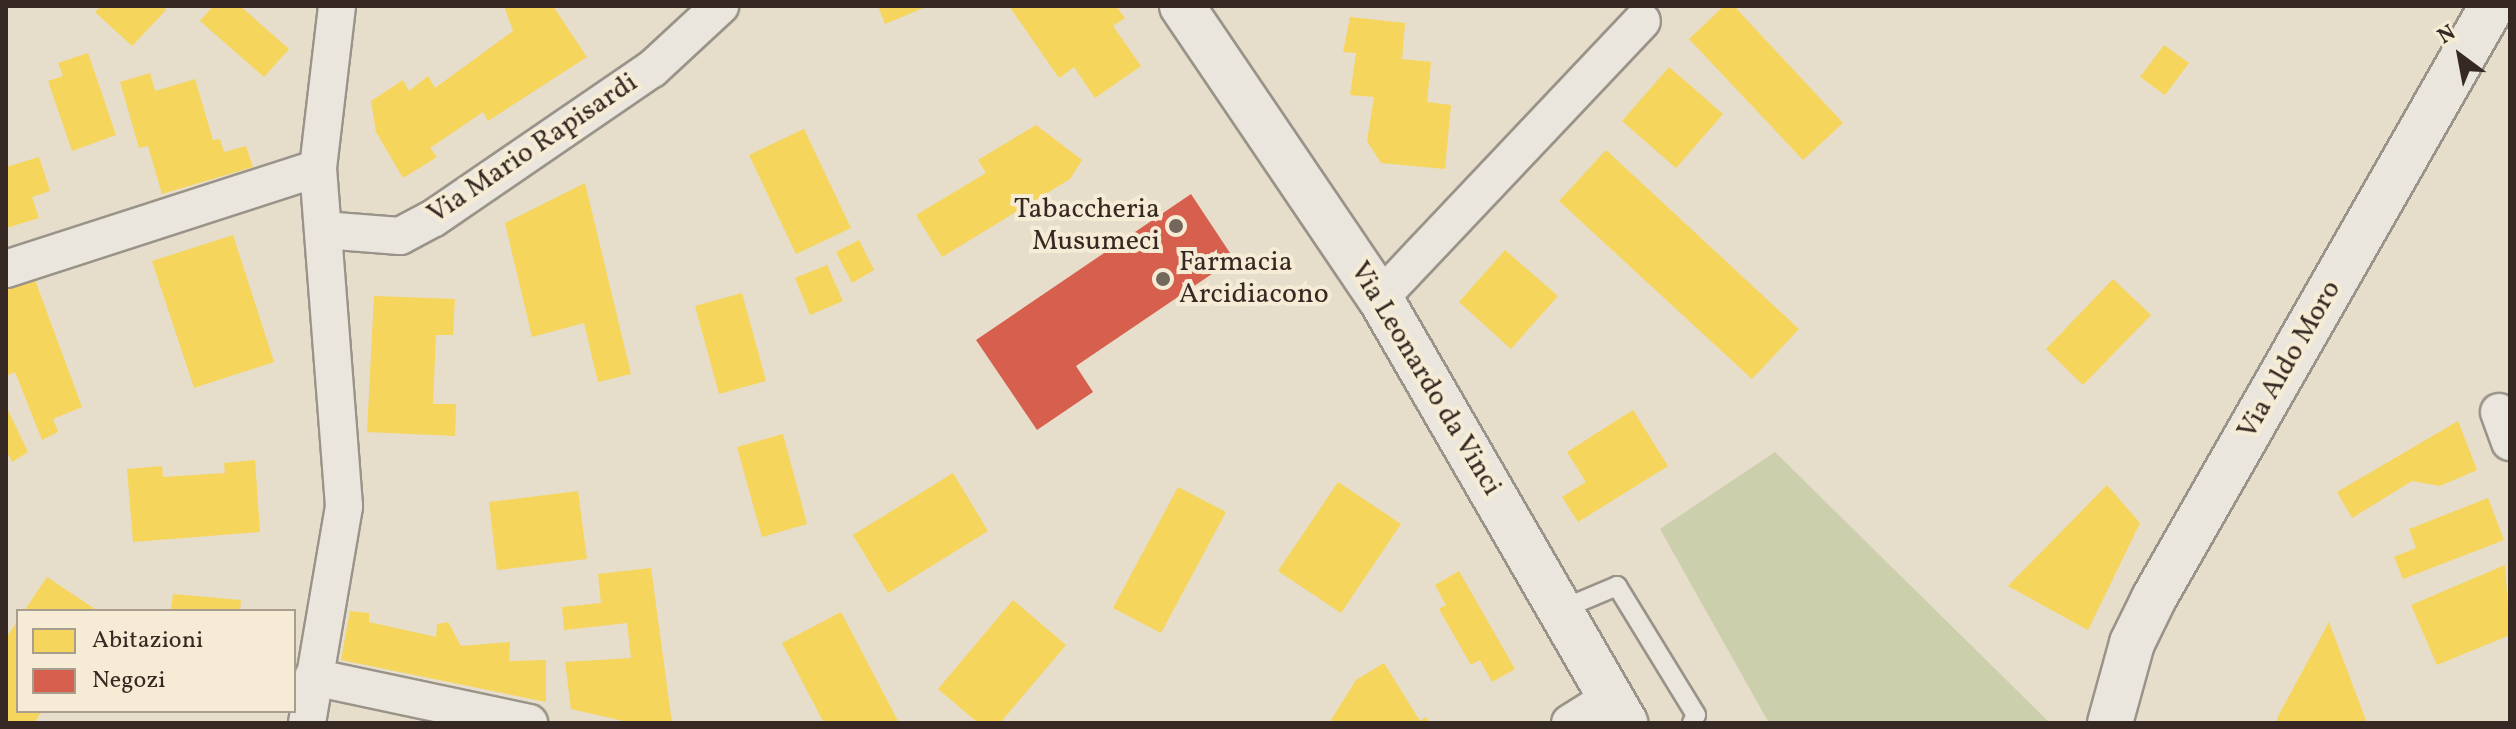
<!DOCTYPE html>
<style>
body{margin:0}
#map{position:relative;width:2516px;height:729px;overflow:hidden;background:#e6ddca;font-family:Vollkorn,serif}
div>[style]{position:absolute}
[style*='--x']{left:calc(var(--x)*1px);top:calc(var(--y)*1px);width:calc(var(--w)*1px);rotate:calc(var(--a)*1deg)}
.green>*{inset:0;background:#cccfac}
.homes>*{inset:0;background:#f6d55c}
.shops>*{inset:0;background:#d6604d}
.roads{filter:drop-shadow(2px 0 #9a9389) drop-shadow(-2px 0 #9a9389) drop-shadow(0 2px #9a9389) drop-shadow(0 -2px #9a9389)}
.service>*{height:18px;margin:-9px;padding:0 9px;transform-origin:9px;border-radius:9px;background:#eae6dd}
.minor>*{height:36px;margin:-18px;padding:0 18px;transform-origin:18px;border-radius:18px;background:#eae6dd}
.tertiary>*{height:44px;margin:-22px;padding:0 22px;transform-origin:22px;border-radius:22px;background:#eae6dd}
.secondary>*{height:44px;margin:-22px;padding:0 22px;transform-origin:22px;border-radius:22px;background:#eae6dd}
.dots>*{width:22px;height:22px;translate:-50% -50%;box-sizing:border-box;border:4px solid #f6ecd5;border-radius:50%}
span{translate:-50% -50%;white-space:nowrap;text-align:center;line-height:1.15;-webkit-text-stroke:8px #f6ecd5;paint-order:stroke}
.street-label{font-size:28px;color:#362923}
.poi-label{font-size:28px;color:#362923}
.right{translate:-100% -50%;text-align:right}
.left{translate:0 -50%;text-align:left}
.frame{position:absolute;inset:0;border:8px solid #362923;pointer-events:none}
.legend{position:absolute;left:16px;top:609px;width:280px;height:104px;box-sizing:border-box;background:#f6ecd5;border:2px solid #a99e8e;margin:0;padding:10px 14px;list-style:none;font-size:24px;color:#362923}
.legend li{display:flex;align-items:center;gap:16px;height:40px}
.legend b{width:40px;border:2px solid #a99e8e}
.north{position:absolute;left:2420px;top:16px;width:80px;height:80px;-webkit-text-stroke:6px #f6ecd5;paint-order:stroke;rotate:328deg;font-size:22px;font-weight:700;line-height:32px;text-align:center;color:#362923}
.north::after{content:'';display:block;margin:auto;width:28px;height:36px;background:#362923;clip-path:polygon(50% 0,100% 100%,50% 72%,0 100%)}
</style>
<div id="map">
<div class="green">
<div style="clip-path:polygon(1775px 452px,2050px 723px,1769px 723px,1660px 529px)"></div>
</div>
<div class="homes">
<div style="clip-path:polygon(101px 6px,162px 6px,166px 10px,132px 46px,95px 12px)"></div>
<div style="clip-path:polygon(213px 6px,240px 6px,289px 49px,264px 77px,200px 21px)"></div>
<div style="clip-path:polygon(504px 6px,553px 6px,587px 57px,488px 121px,483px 112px,430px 148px,437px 157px,403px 178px,376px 132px,371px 101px,403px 80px,409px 91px,428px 76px,435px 88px,513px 31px)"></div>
<div style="clip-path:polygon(878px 6px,928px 6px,885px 24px)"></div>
<div style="clip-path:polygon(1009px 6px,1116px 6px,1125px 18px,1113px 26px,1141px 66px,1095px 98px,1074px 67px,1059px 78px)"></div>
<div style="clip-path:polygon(1724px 6px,1734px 6px,1843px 123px,1803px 160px,1689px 39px)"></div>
<div style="clip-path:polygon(1350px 17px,1405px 23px,1402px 59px,1431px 62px,1427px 102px,1451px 105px,1445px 169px,1381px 163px,1367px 141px,1374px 97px,1350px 95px,1356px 53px,1343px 52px)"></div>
<div style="clip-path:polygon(2164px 45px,2189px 63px,2165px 95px,2140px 77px)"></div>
<div style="clip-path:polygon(88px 53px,116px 135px,72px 151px,48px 81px,63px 76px,58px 63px)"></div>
<div style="clip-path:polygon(1669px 67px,1723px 114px,1676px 168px,1622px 121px)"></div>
<div style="clip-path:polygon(150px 73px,155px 91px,195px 79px,213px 140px,220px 139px,224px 152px,246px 146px,253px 167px,162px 194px,148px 146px,139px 148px,120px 82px)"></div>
<div style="clip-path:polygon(1036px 125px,1082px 160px,1070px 179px,942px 257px,916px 215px,986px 173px,978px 160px)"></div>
<div style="clip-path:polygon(804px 129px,851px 228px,796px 254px,749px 155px)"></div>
<div style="clip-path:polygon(1606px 150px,1799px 329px,1752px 379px,1559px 201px)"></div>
<div style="clip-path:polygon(39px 157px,50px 191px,32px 197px,39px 218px,6px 228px,6px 167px)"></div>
<div style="clip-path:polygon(585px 183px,631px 374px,598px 382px,584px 323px,532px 337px,505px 223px)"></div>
<div style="clip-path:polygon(233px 235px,274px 362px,194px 388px,152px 261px)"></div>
<div style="clip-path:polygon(859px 240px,874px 270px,852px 283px,836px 252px)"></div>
<div style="clip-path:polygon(1505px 250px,1558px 296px,1511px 349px,1459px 302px)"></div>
<div style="clip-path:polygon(827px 265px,843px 301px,810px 315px,795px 278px)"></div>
<div style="clip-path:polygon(2113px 279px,2151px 315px,2083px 385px,2046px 349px)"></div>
<div style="clip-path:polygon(35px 280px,82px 407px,53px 419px,58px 432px,42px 440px,15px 372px,6px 376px,6px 290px)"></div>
<div style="clip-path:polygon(742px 293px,766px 381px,719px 394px,695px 306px)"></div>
<div style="clip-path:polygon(374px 296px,455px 299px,453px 335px,436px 335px,433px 404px,456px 404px,455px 436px,367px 432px)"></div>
<div style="clip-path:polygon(6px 406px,28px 452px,12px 462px,6px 450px)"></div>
<div style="clip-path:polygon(1633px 410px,1668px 466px,1578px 522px,1562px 497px,1586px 482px,1567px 452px)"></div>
<div style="clip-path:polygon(2458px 421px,2477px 470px,2440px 486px,2412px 481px,2352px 518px,2337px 492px)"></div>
<div style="clip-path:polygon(783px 434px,807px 524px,762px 537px,737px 447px)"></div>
<div style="clip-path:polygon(255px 460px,260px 532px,133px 542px,127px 469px,162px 466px,163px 477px,225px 473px,224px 463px)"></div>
<div style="clip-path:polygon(953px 473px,988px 531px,888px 593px,853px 535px)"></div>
<div style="clip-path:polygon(1338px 482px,1401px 524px,1341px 613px,1278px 571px)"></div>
<div style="clip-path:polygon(2107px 485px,2140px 523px,2088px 630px,2008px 586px)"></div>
<div style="clip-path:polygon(1178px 487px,1226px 512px,1161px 633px,1113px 608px)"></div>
<div style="clip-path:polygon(578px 491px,587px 559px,497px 570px,489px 502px)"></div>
<div style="clip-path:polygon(2488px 498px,2504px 540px,2403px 579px,2394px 557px,2416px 548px,2409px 529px)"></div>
<div style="clip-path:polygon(2505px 565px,2510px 635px,2437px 665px,2411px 605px)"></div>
<div style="clip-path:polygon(651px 568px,672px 723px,632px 723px,571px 709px,565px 662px,631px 658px,627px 623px,564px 630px,562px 607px,601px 603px,598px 574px)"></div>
<div style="clip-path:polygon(1459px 571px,1515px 669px,1492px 682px,1480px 660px,1471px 665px,1439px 609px,1446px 605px,1435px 585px)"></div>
<div style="clip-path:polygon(47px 577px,98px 611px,24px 611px)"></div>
<div style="clip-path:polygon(173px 594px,241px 600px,240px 611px,171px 611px)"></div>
<div style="clip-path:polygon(1013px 600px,1066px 645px,1000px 723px,978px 723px,938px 689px)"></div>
<div style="clip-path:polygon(350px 611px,369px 613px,369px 622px,436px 637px,437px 624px,448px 622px,461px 646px,510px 642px,509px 661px,546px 660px,546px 702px,341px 660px)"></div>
<div style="clip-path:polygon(841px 612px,898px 721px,893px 723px,824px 723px,782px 643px)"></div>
<div style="clip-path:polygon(18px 620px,18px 711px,42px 711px,34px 723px,6px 723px,6px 638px)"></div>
<div style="clip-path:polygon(2329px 622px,2367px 723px,2278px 723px,2277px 718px)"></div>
<div style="clip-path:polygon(1384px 663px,1420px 721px,1426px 717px,1430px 723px,1329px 723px,1356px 680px)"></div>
</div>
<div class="shops">
<div style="clip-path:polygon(1191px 194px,1234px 259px,1076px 366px,1093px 392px,1037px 430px,976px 340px)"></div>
</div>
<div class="roads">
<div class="service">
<div style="--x:1560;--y:610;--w:62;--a:-22.8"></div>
<div style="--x:1617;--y:586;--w:151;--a:58.5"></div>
<div style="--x:1696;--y:715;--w:9;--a:117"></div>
</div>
<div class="minor">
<div style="--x:323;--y:230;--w:77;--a:4.5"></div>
<div style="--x:400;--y:236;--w:38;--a:-28"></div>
<div style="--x:434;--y:218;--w:264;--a:-34.4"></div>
<div style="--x:652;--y:69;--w:93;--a:-42.8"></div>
<div style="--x:6;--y:269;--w:328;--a:-17.9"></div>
<div style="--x:1380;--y:298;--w:381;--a:-46.6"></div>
<div style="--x:2499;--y:412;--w:32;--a:70"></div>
<div style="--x:313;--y:677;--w:221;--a:12"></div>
<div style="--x:307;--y:723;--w:220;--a:-80.3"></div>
<div style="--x:344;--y:506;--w:339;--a:-94.4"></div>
<div style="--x:318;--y:168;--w:163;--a:-83.3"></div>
<div style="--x:1570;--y:723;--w:47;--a:-32"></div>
</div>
<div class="tertiary">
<div style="--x:1182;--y:6;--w:353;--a:55.9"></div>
<div style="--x:1380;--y:298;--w:491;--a:60"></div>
</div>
<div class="secondary">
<div style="--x:2110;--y:723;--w:83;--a:-74.6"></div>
<div style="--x:2132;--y:643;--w:50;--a:-63.9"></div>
<div style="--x:2154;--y:598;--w:682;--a:-60.28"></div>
</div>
</div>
<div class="dots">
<div style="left:1176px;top:226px;background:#74685d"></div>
<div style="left:1163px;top:279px;background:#74685d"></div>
</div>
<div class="street-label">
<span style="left:533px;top:149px;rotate:-34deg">Via Mario Rapisardi</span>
<span style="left:2290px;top:360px;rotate:-60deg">Via Aldo Moro</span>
<span style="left:1425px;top:379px;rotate:59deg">Via Leonardo da Vinci</span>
</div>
<div class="poi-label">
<span class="right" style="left:1160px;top:226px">Tabaccheria<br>Musumeci</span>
<span class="left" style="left:1179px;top:279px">Farmacia<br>Arcidiacono</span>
</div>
<div class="frame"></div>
<ul class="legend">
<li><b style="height:22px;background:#f6d55c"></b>Abitazioni</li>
<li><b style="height:22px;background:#d6604d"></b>Negozi</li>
</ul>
<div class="north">N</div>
</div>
